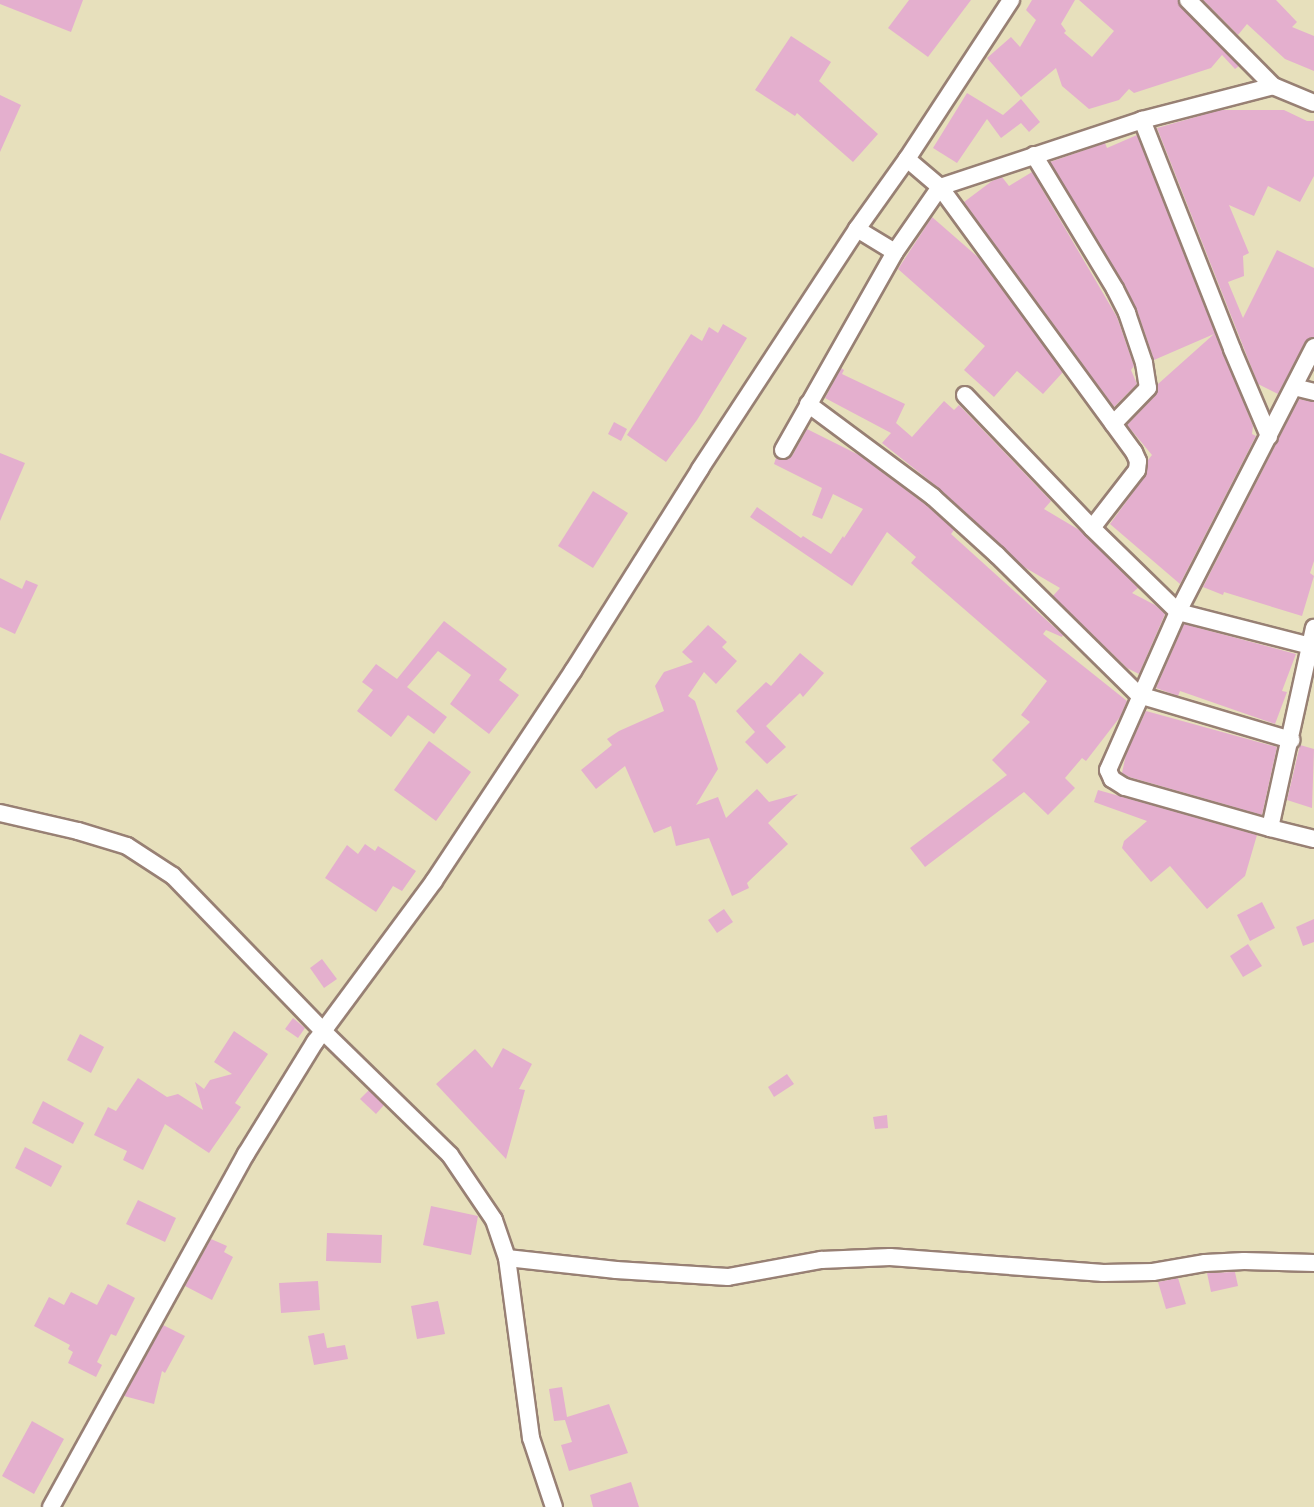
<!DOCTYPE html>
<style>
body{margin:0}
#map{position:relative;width:1314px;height:1507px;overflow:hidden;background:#e7e0bc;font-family:"Comic Neue",sans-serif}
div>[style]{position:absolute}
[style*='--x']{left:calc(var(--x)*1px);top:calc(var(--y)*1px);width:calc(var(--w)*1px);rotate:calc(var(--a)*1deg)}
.building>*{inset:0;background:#e4afce}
.roads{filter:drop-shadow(2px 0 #988074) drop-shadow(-2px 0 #988074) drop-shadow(0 2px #988074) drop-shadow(0 -2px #988074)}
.minor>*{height:16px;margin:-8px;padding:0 8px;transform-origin:8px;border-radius:8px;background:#fff}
span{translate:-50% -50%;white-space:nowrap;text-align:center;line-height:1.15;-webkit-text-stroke:4.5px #fff;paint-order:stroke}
</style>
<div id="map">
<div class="building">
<div style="clip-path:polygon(0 0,83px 0,71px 32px,0 4px)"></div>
<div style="clip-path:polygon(909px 0,971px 0,928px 57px,888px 28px)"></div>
<div style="clip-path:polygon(1032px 0,1075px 0,1061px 24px,1066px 31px,1064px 33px,1092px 57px,1114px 31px,1079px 0,1178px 0,1181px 7px,1239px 66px,1235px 69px,1222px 55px,1211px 68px,1134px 93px,1129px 89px,1119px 100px,1089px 109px,1062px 86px,1056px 68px,1021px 97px,987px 58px,1011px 37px,1020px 47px,1036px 20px,1026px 10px)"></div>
<div style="clip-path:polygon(1203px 0,1276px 0,1297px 22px,1292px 27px,1314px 36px,1314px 71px,1285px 59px,1247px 24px,1238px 35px)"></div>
<div style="clip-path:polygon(791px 36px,831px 62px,819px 81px,878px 134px,853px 162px,797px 113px,795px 116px,755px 90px)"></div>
<div style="clip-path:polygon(967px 93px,1003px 115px,1021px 99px,1040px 122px,1029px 132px,1021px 123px,1001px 138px,987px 119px,957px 163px,933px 148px)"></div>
<div style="clip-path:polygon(0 95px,21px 105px,0 152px)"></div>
<div style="clip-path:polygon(1220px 110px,1284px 110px,1307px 121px,1314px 121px,1314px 176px,1300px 202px,1268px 186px,1254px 216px,1229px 205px,1249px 253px,1243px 256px,1244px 276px,1228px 282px,1243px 318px,1277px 250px,1314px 268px,1314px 337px,1305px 342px,1278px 394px,1258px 384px,1157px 128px)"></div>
<div style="clip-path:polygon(1137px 135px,1253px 426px,1252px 434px,1256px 436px,1180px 584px,1110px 524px,1145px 476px,1148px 460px,1152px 455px,1127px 425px,1156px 395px,1158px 384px,1214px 334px,1154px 360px,1137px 310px,1124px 284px,1050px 162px,1105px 143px,1107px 148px)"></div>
<div style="clip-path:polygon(1032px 172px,1117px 317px,1134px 366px,1131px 370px,1137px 384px,1114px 407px,964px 202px,992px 181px,1002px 177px,1009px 186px)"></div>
<div style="clip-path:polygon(932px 217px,979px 258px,1063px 372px,1043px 394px,1017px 371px,994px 397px,964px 370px,985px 346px,898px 269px)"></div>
<div style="clip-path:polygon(723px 324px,747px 338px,697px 420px,666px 462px,627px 435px,691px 334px,702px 341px,709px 327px,718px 333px)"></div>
<div style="clip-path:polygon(841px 368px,844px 370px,842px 374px,905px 404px,896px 423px,912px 437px,944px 401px,954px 410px,959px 405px,1051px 501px,1044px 509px,1081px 531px,1138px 588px,1132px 593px,1155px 605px,1165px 614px,1139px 674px,1127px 668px,1053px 596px,1060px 588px,1024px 567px,940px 489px,882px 443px,891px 433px,825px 398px)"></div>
<div style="clip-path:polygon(1299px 399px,1314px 402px,1314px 561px,1310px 573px,1314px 576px,1302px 616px,1224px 592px,1223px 595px,1203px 587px)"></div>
<div style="clip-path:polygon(614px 422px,627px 429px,621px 441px,608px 434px)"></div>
<div style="clip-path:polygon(807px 429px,859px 455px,926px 505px,954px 530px,951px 534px,1063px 635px,1062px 637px,1046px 630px,1043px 634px,1127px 701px,1120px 717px,1086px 761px,1082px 758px,1065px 778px,1075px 788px,1048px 815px,1024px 792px,925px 867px,910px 848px,1007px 775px,992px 760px,1030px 722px,1021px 715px,1047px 681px,911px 563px,916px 557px,887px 532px,852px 586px,750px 517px,757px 507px,801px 538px,803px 536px,831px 554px,843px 536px,844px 538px,863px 509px,833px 494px,822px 519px,812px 515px,822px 488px,774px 464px,776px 458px,784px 460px,792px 456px)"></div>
<div style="clip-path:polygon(0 453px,25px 463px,0 521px)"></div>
<div style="clip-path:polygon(593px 491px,628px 513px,593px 568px,558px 546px)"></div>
<div style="clip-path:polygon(0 578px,22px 589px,26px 580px,38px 585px,15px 634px,0 627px)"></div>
<div style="clip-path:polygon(444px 621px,507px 669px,499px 680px,519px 695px,489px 734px,450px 704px,471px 675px,438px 651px,407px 687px,447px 717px,434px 734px,408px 715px,391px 737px,357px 711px,373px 690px,362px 682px,376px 664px,397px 679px)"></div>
<div style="clip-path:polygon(1184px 624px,1296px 654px,1282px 691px,1287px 692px,1275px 724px,1180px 691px,1178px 696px,1156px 688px)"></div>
<div style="clip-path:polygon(708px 625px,727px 642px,722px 647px,737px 661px,716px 684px,704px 672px,688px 696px,695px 701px,718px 769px,696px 805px,718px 797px,726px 818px,757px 789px,769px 802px,798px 794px,768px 823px,788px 844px,747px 883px,749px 888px,732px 896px,709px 838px,676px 846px,671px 826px,654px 833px,625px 766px,596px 789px,581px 770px,612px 745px,607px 739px,619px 731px,664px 711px,655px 686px,664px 672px,693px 662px,682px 652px)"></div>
<div style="clip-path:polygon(800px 653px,824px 673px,803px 697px,800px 693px,766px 726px,786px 747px,767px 764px,745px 742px,755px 732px,736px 711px,766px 682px,771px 686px)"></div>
<div style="clip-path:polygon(1146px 711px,1277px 747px,1262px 815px,1129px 777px,1122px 773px,1126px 754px)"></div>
<div style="clip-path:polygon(429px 741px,471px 772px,436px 821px,394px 790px)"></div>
<div style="clip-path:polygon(1300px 745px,1314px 749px,1312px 808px,1287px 800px)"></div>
<div style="clip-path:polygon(1098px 790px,1257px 835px,1245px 876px,1207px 909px,1170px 866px,1151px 882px,1122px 848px,1124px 841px,1147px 821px,1094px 802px)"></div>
<div style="clip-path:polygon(365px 844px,375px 851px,378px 846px,416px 871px,402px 891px,393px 886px,376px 912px,325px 878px,347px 845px,358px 854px)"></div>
<div style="clip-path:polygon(1262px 902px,1275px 928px,1250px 941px,1237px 915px)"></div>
<div style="clip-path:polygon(724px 909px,733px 922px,717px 933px,708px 920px)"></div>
<div style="clip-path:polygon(1314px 919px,1314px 942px,1303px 946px,1296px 927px)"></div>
<div style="clip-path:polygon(1248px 944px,1262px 966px,1243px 977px,1230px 956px)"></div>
<div style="clip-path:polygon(322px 959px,337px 979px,324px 988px,310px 968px)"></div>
<div style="clip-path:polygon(293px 1018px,305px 1028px,298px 1038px,285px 1029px)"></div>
<div style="clip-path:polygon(234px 1031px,268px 1054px,235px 1103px,241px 1107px,209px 1153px,165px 1124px,143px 1170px,123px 1160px,127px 1151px,94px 1135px,108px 1107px,116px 1111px,138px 1078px,167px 1097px,178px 1094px,203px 1110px,195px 1082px,204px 1089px,210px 1080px,232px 1074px,214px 1062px)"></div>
<div style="clip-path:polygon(80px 1034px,104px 1047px,91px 1073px,67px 1060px)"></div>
<div style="clip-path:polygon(503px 1048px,532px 1064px,519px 1089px,525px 1090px,506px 1159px,436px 1084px,475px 1049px,492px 1068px)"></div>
<div style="clip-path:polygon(787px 1074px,794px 1084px,774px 1097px,768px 1087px)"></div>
<div style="clip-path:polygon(369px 1090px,384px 1105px,376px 1114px,360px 1099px)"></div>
<div style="clip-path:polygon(43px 1101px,84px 1123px,73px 1144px,32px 1123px)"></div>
<div style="clip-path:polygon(887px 1115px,888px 1128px,875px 1129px,873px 1117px)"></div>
<div style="clip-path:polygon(25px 1147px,62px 1166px,51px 1187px,15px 1168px)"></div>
<div style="clip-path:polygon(138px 1200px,176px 1218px,165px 1242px,126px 1224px)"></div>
<div style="clip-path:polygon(431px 1206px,478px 1216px,471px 1255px,423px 1245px)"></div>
<div style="clip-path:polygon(327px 1233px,382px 1235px,381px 1263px,326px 1261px)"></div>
<div style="clip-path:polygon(211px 1239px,227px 1246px,224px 1252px,233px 1257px,212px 1300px,185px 1286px)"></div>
<div style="clip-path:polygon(1235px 1272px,1238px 1286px,1211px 1292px,1207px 1273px)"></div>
<div style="clip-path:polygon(1178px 1278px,1186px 1304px,1166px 1309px,1158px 1282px)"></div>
<div style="clip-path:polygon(318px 1281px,320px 1310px,281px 1313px,279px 1283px)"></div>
<div style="clip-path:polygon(108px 1284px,135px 1298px,116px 1336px,111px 1334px,97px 1362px,102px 1365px,96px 1377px,68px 1363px,73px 1352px,68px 1349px,70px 1345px,34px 1326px,49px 1297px,64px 1305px,71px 1292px,97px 1305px)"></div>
<div style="clip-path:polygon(438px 1301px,445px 1334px,417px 1339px,411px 1306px)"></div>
<div style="clip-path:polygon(163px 1325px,185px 1336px,165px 1373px,162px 1371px,154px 1404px,124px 1396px)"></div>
<div style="clip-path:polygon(324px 1333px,327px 1348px,345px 1345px,348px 1359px,314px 1365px,308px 1336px)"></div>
<div style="clip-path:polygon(562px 1387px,567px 1417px,609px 1404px,628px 1453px,569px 1471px,561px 1445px,572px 1442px,565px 1420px,554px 1421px,549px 1389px)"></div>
<div style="clip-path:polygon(32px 1421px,64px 1439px,34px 1494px,2px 1476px)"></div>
<div style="clip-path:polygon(631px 1482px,639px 1507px,593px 1507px,590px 1495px)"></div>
</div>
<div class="roads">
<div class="minor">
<div style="--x:1188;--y:0;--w:121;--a:45.3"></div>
<div style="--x:1142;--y:120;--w:246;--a:68.5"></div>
<div style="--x:1232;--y:349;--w:95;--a:67"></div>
<div style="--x:1034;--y:155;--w:157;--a:58.8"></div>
<div style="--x:1115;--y:289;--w:27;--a:63"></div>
<div style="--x:1127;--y:313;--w:53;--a:71.2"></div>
<div style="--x:1144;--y:363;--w:25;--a:81"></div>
<div style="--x:1148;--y:388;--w:50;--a:134.2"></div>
<div style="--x:907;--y:159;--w:43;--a:40.3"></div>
<div style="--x:940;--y:187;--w:328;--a:53.8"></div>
<div style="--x:1134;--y:452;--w:10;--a:66"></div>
<div style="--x:1138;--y:461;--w:9;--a:96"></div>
<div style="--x:1137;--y:470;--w:73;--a:127.8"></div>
<div style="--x:857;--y:229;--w:44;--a:31.2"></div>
<div style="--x:1314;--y:347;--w:298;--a:117.2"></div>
<div style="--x:1178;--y:612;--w:173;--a:113.9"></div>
<div style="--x:1108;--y:770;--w:10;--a:66"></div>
<div style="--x:1112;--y:779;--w:15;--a:32"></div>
<div style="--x:1125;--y:787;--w:151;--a:15.8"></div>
<div style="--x:1270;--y:828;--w:205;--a:-77.6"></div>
<div style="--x:1294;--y:387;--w:21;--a:14"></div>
<div style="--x:965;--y:395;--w:184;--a:46.3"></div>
<div style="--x:1092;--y:528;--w:120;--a:44.3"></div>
<div style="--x:1178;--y:612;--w:140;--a:14.4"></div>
<div style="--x:808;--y:404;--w:156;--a:36.6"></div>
<div style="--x:933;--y:497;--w:86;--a:42.2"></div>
<div style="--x:997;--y:555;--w:199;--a:44.6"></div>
<div style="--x:1139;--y:695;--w:159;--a:16.5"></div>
<div style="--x:783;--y:450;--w:227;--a:-60.5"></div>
<div style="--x:895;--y:252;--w:79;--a:-55.3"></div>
<div style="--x:940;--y:187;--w:213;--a:-18.3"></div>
<div style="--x:1142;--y:120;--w:135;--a:-14.5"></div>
<div style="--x:1273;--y:86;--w:44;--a:22.5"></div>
<div style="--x:0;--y:813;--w:80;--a:13"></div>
<div style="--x:78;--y:831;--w:51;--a:17"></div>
<div style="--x:127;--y:846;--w:55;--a:33.1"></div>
<div style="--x:173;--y:876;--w:216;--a:45.9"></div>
<div style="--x:323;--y:1031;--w:177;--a:44.3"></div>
<div style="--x:450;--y:1155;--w:78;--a:55.9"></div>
<div style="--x:494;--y:1220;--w:40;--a:71.1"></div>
<div style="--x:507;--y:1258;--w:182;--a:82.4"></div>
<div style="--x:531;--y:1438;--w:73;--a:71.6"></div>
<div style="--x:1270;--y:828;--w:45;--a:14"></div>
<div style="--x:507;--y:1258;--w:110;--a:6.3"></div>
<div style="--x:616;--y:1270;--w:112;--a:3.6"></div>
<div style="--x:728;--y:1277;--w:95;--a:-10.4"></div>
<div style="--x:821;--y:1260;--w:69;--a:-2.5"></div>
<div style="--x:890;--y:1257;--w:214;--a:4.3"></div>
<div style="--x:1103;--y:1273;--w:50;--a:-1.1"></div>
<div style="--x:1153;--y:1272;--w:53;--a:-9.8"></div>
<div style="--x:1205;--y:1263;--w:39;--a:-3"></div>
<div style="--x:1244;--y:1261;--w:70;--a:1.6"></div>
<div style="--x:51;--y:1507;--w:403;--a:-61.1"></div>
<div style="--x:246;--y:1154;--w:132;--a:-58.4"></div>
<div style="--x:315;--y:1042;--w:200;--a:-53.5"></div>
<div style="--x:434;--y:881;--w:252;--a:-56.5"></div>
<div style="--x:573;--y:671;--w:239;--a:-57.8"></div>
<div style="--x:700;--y:469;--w:287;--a:-56.8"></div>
<div style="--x:857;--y:229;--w:86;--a:-54.5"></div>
<div style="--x:907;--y:159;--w:190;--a:-56.8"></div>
</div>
</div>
</div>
